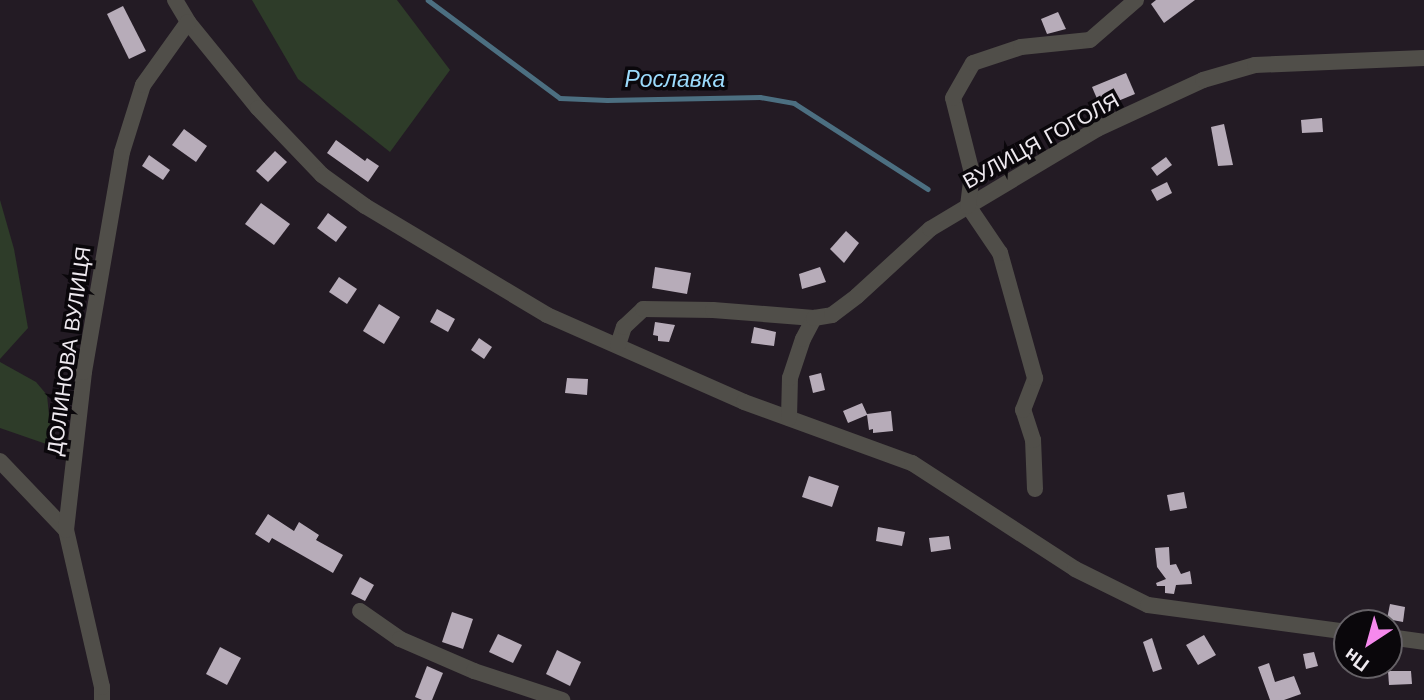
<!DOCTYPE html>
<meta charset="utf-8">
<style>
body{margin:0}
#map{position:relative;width:1424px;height:700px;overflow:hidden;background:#231b24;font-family:"Work Sans",sans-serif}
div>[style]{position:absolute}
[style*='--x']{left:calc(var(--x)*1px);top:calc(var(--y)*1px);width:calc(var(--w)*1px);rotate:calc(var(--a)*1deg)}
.green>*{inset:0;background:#2e3c29}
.stream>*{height:4.5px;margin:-2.25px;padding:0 2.25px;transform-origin:2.25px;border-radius:2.25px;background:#4c6f81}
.building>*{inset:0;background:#b7acb9}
.minor>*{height:16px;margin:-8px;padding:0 8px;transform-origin:8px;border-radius:8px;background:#504e49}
span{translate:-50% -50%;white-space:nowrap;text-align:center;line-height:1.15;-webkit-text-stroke:7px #0a070b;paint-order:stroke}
.street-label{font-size:21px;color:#eee9ef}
.water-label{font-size:23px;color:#9bdbfc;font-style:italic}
.north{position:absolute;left:1333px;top:609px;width:70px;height:70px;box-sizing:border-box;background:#0a070b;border:2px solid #656166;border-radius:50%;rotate:216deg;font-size:19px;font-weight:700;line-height:28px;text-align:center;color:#eee9ef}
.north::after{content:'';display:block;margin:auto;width:24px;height:32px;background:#f689ed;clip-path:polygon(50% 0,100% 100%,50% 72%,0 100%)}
</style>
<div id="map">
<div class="green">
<div style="clip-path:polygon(252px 0,397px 0,450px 70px,390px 152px,298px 79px)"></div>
<div style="clip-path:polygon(0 200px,14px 249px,28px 328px,0 359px)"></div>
<div style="clip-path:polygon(0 362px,36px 382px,47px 395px,52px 446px,0 428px)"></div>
</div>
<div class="stream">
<div style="--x:428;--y:0;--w:164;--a:36.6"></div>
<div style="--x:560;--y:98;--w:47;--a:2.4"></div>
<div style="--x:607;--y:100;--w:153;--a:-1.1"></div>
<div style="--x:760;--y:97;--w:35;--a:10"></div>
<div style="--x:794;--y:103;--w:159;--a:32.7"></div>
</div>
<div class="building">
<div style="clip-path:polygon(1156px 0,1195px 0,1164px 23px,1151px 4px)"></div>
<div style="clip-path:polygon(123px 6px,146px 51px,129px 59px,107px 14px)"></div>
<div style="clip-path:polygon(1058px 12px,1066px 29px,1047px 34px,1041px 19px)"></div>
<div style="clip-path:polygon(1126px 73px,1135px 94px,1101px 108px,1092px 87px)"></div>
<div style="clip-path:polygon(1322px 118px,1323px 132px,1302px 133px,1301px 120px)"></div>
<div style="clip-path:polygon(1224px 124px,1233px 165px,1218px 166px,1211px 127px)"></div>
<div style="clip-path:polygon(184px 129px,207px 146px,196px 162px,172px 145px)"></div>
<div style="clip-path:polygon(336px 140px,365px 161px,367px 158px,379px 166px,368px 182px,327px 153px)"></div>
<div style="clip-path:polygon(275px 151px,287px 162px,268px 182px,256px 171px)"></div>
<div style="clip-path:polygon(149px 155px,170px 170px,163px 180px,142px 166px)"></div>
<div style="clip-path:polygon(1166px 157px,1172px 165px,1157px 176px,1151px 168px)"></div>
<div style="clip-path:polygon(1167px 182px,1172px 193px,1157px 201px,1151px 190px)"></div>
<div style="clip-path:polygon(261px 203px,290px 224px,274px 245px,245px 224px)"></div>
<div style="clip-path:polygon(328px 213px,347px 227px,336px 242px,317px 228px)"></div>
<div style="clip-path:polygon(846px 231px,859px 243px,844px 263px,830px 249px)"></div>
<div style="clip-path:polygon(655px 267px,691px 273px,687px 294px,652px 288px)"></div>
<div style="clip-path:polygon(820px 267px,826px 282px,802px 289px,799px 274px)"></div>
<div style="clip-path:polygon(339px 277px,357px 289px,347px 304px,329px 292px)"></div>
<div style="clip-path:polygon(379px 304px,400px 317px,384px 344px,363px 331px)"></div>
<div style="clip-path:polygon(437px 309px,455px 319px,448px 332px,430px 322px)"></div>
<div style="clip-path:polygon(655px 322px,675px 325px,669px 342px,658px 341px,658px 336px,653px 335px)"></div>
<div style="clip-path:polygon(754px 327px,776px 332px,774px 346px,751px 343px)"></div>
<div style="clip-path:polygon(479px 338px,492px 347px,484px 359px,471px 350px)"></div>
<div style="clip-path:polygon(821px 373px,825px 390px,813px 393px,809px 376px)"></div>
<div style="clip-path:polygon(567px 378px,588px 379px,587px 395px,565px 393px)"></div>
<div style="clip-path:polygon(862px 403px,867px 414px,891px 411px,893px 431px,873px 433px,873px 429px,869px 430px,867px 415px,848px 423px,843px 411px)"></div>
<div style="clip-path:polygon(809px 476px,839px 486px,832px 507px,802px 497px)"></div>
<div style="clip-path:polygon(1184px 492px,1187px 508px,1170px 511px,1167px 495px)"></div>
<div style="clip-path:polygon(268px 514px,294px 531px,299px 522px,319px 535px,316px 540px,343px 555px,333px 573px,272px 538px,269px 543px,255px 534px)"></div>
<div style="clip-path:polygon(878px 527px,905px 532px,902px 546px,876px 541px)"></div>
<div style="clip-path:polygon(949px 536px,951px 549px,931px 552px,929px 538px)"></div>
<div style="clip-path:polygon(1169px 547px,1170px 565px,1176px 564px,1181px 574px,1190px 571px,1192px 584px,1176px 585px,1174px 594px,1165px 593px,1165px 586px,1157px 586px,1156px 583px,1166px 579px,1157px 567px,1155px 548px)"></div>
<div style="clip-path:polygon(360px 577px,374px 585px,365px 601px,351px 594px)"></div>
<div style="clip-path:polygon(1390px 604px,1405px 607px,1403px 622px,1387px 619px)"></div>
<div style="clip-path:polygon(452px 612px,473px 619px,463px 649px,442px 642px)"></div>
<div style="clip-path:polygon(498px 634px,522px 645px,513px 663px,489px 652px)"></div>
<div style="clip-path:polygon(1204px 635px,1216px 655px,1198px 665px,1186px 645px)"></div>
<div style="clip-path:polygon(1152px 638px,1162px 669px,1153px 672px,1143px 642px)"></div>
<div style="clip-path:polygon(220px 647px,241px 658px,227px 685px,206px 674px)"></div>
<div style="clip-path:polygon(557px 650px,581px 662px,570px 686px,546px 674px)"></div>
<div style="clip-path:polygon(1314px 652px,1318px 666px,1306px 669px,1303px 654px)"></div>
<div style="clip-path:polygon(1269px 663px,1275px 682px,1294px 676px,1301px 694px,1284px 700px,1270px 700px,1258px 667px)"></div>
<div style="clip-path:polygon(427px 666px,443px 673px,432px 700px,422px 700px,415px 697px)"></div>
<div style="clip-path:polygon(1388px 671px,1411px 671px,1412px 684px,1389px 685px)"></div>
</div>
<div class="minor">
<div style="--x:175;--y:0;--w:26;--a:59"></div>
<div style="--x:188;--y:22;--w:111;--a:50.9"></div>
<div style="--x:258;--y:108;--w:93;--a:46.3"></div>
<div style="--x:322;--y:175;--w:53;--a:35.8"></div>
<div style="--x:365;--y:206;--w:212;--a:30.9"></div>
<div style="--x:547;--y:315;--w:215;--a:23.8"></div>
<div style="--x:744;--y:402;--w:179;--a:20"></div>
<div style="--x:912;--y:463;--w:194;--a:33"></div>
<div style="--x:1075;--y:569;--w:81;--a:26.3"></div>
<div style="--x:1148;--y:605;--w:201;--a:7.7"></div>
<div style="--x:618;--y:345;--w:19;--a:-72"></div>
<div style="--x:624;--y:327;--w:26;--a:-43"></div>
<div style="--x:643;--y:309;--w:70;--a:0.8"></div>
<div style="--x:713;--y:310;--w:101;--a:4.5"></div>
<div style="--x:789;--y:418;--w:40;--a:-88.6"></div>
<div style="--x:790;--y:378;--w:41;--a:-71.6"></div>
<div style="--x:803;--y:339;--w:24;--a:-62"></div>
<div style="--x:814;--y:318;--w:18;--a:-9"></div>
<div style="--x:832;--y:315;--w:31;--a:-37"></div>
<div style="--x:857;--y:296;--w:99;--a:-42.5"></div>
<div style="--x:930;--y:229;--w:195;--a:-30.9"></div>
<div style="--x:1097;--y:129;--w:117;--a:-24.8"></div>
<div style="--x:1203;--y:80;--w:54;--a:-16.1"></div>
<div style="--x:1255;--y:65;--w:169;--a:-2.4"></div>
<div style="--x:0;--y:461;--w:95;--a:46.3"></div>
<div style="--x:1035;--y:489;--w:49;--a:-92.3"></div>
<div style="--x:1033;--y:440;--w:32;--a:-108"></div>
<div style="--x:1023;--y:410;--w:34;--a:-69"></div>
<div style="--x:1035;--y:378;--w:130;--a:-105.6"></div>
<div style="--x:1000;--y:253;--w:57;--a:-124.2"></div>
<div style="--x:968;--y:206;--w:33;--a:-83"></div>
<div style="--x:972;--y:173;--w:77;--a:-104.2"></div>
<div style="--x:953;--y:98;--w:40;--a:-60.3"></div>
<div style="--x:973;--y:63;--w:51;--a:-18.4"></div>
<div style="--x:1021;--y:47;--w:69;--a:-5.8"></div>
<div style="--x:1090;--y:40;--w:61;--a:-41"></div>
<div style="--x:360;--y:611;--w:49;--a:35"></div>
<div style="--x:400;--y:639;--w:81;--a:23.4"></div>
<div style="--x:474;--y:671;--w:93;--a:18.2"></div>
<div style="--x:1389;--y:637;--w:35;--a:8"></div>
<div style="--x:102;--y:700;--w:13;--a:-90"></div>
<div style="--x:102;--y:687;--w:161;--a:-102.9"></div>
<div style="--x:66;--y:530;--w:159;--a:-83.5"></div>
<div style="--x:84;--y:372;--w:223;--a:-80.2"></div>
<div style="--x:122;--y:152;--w:70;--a:-72.6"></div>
<div style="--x:143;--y:85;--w:77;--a:-54.5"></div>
</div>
<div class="street-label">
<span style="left:1041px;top:141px;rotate:-29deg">ВУЛИЦЯ ГОГОЛЯ</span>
<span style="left:69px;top:351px;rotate:-82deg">ДОЛИНОВА ВУЛИЦЯ</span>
</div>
<div class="water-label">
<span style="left:675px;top:80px">Рославка</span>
</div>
<div class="north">Пн</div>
</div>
